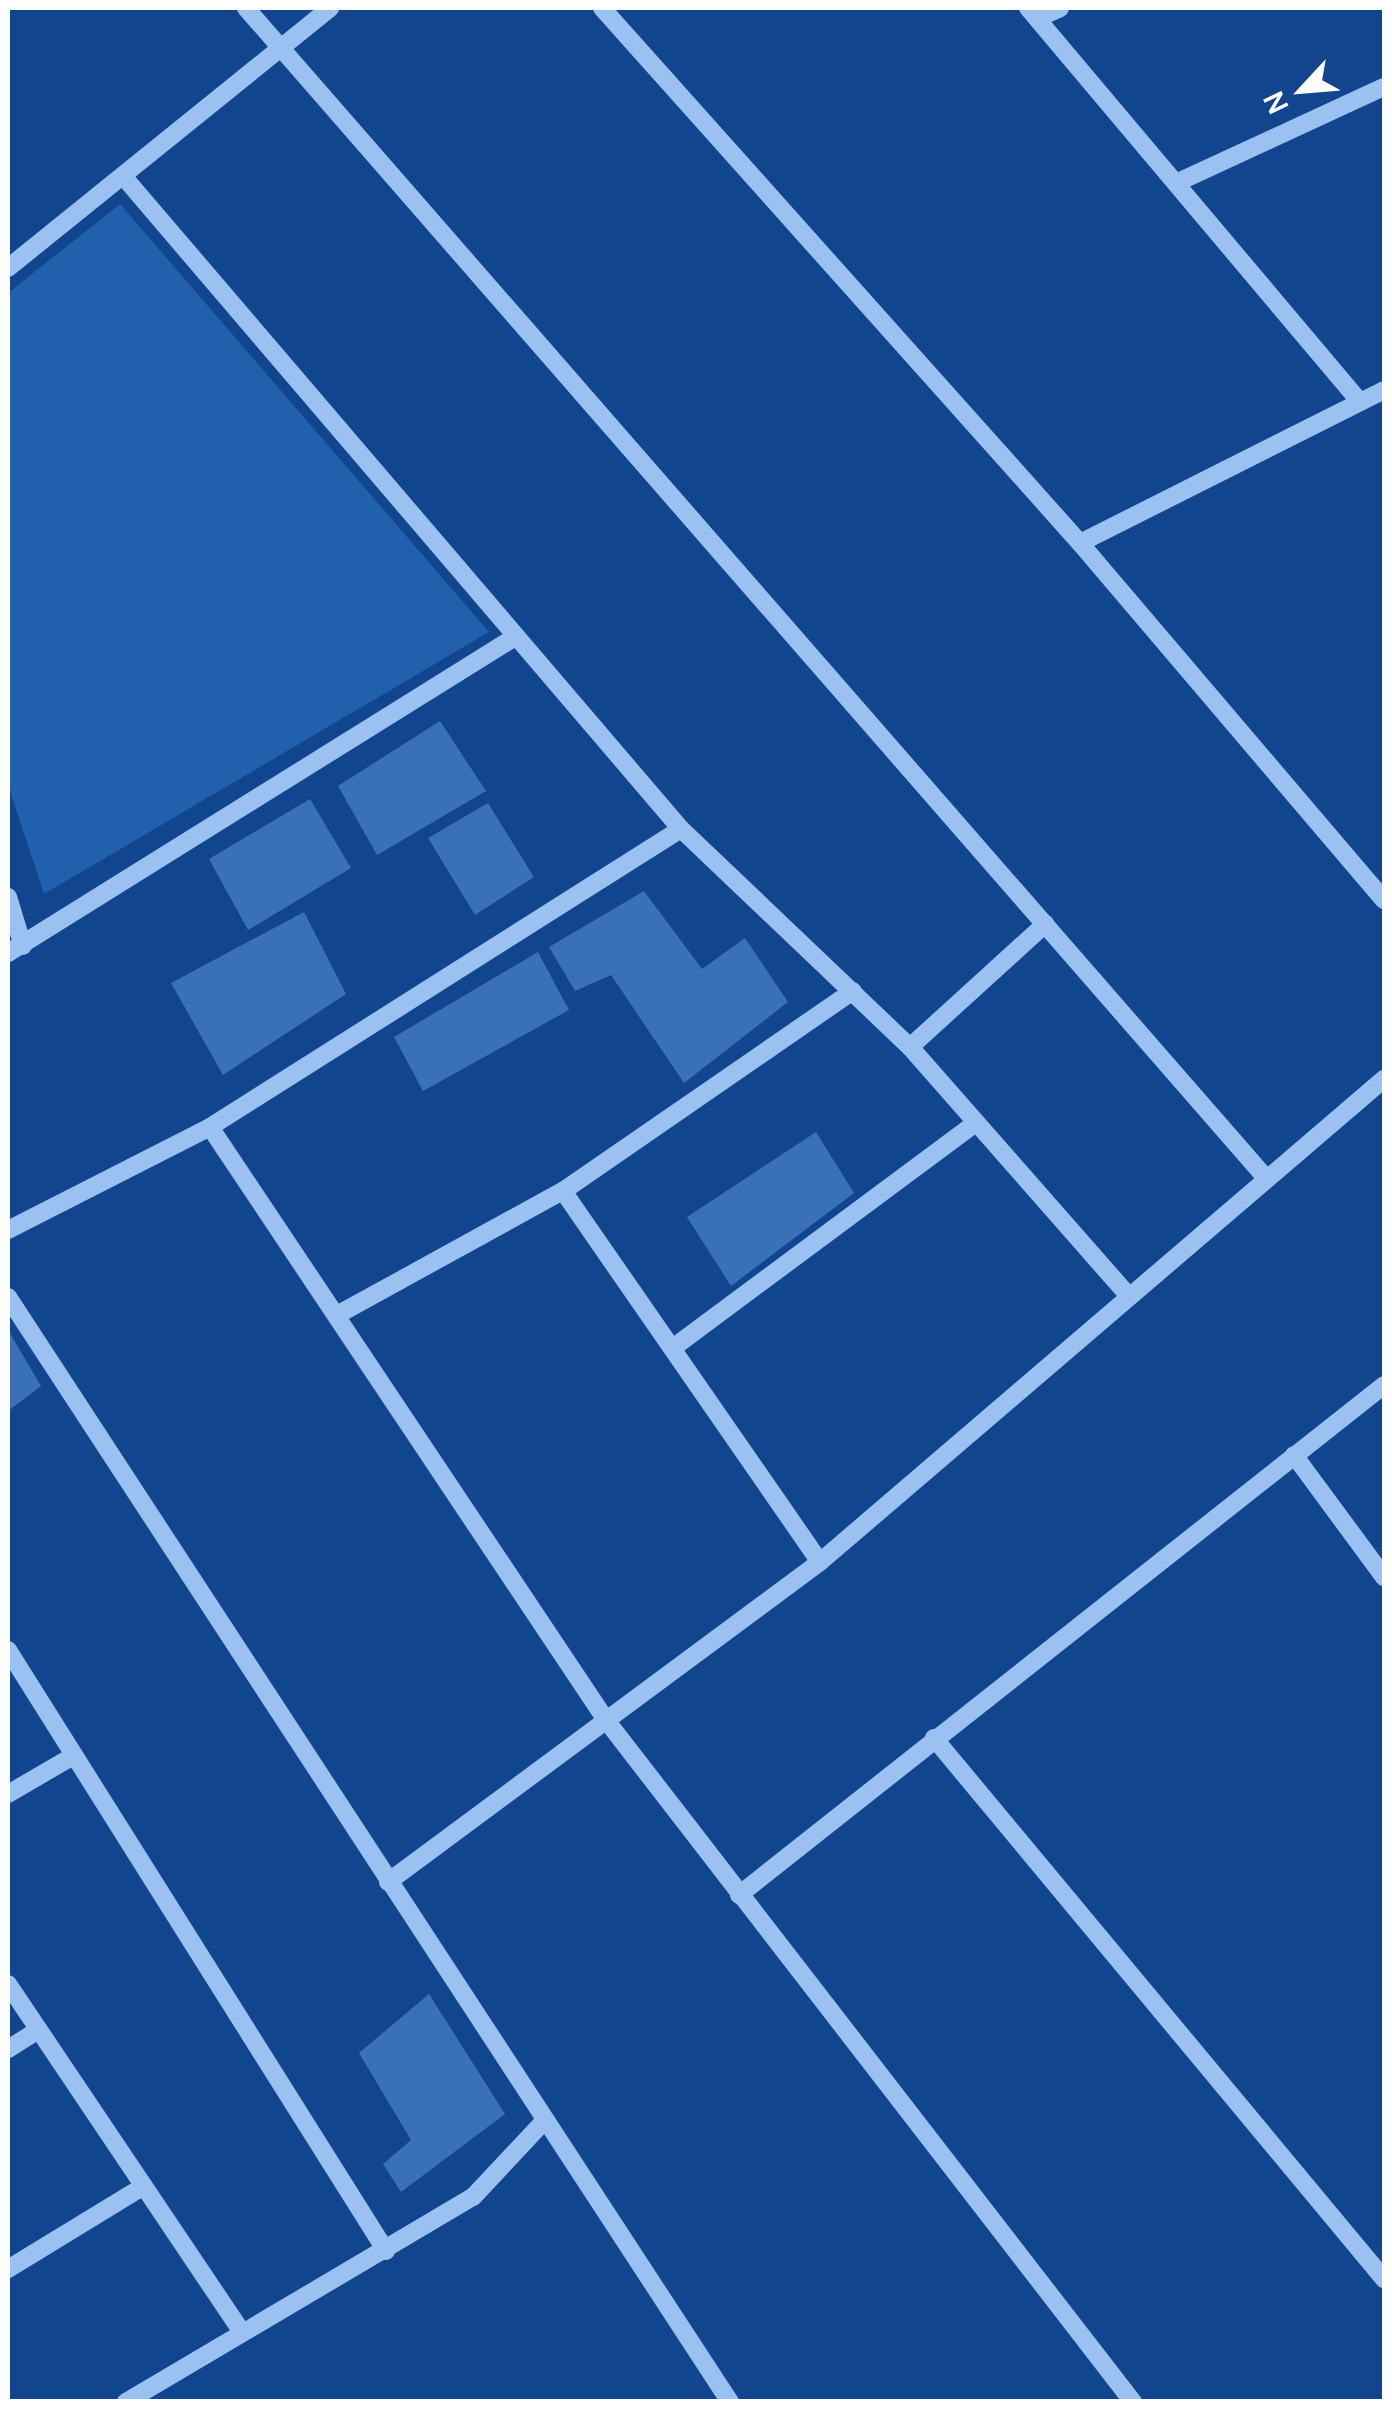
<!DOCTYPE html>
<style>
body{margin:0}
#map{position:relative;width:1392px;height:2409px;overflow:hidden;background:#11468f;font-family:Manrope,sans-serif}
div>[style]{position:absolute}
[style*='--x']{left:calc(var(--x)*1px);top:calc(var(--y)*1px);width:calc(var(--w)*1px);rotate:calc(var(--a)*1deg)}
.green>*{inset:0;background:#2260ae}
.building>*{inset:0;background:#3970b8}
.minor>*{height:18px;margin:-9px;padding:0 9px;transform-origin:9px;border-radius:9px;background:#9ac1f2}
span{translate:-50% -50%;white-space:nowrap;text-align:center;line-height:1.15;-webkit-text-stroke:9px #11468f;paint-order:stroke}
.frame{position:absolute;inset:0;border:10px solid #fff;pointer-events:none}
.north{position:absolute;left:1252px;top:40px;width:100px;height:100px;-webkit-text-stroke:8px #11468f;paint-order:stroke;rotate:244deg;font-size:28px;font-weight:700;line-height:40px;text-align:center;color:#fff}
.north::after{content:'';display:block;margin:auto;width:35px;height:45px;background:#fff;clip-path:polygon(50% 0,100% 100%,50% 72%,0 100%)}
</style>
<div id="map">
<div class="green">
<div style="clip-path:polygon(120px 204px,489px 632px,44px 894px,8px 785px,8px 293px)"></div>
</div>
<div class="building">
<div style="clip-path:polygon(440px 721px,486px 791px,377px 855px,338px 786px)"></div>
<div style="clip-path:polygon(310px 799px,351px 868px,248px 930px,209px 859px)"></div>
<div style="clip-path:polygon(488px 803px,534px 877px,475px 915px,428px 838px)"></div>
<div style="clip-path:polygon(644px 891px,702px 969px,745px 938px,788px 1002px,684px 1083px,611px 975px,575px 991px,549px 947px)"></div>
<div style="clip-path:polygon(304px 912px,346px 994px,223px 1075px,171px 983px)"></div>
<div style="clip-path:polygon(538px 952px,569px 1010px,423px 1091px,394px 1037px)"></div>
<div style="clip-path:polygon(816px 1132px,854px 1193px,731px 1286px,687px 1217px)"></div>
<div style="clip-path:polygon(8px 1330px,41px 1386px,8px 1411px)"></div>
<div style="clip-path:polygon(429px 1994px,505px 2114px,401px 2192px,383px 2164px,411px 2140px,359px 2053px)"></div>
</div>
<div class="minor">
<div style="--x:246;--y:8;--w:1552;--a:48.92"></div>
<div style="--x:602;--y:8;--w:717;--a:48.22"></div>
<div style="--x:1080;--y:543;--w:469;--a:49.6"></div>
<div style="--x:1028;--y:8;--w:515;--a:49.88"></div>
<div style="--x:1038;--y:18;--w:24;--a:-24"></div>
<div style="--x:123;--y:176;--w:859;--a:49.49"></div>
<div style="--x:681;--y:829;--w:316;--a:43.6"></div>
<div style="--x:910;--y:1047;--w:332;--a:48.7"></div>
<div style="--x:1176;--y:183;--w:229;--a:-24.8"></div>
<div style="--x:8;--y:268;--w:414;--a:-38.9"></div>
<div style="--x:1080;--y:543;--w:340;--a:-26.7"></div>
<div style="--x:8;--y:897;--w:51;--a:73"></div>
<div style="--x:8;--y:953;--w:597;--a:-31.93"></div>
<div style="--x:910;--y:1047;--w:183;--a:-42.3"></div>
<div style="--x:210;--y:1127;--w:713;--a:56.27"></div>
<div style="--x:606;--y:1720;--w:862;--a:52.31"></div>
<div style="--x:563;--y:1191;--w:451;--a:55.3"></div>
<div style="--x:8;--y:1230;--w:227;--a:-27"></div>
<div style="--x:210;--y:1127;--w:557;--a:-32.32"></div>
<div style="--x:8;--y:1297;--w:1320;--a:56.84"></div>
<div style="--x:337;--y:1315;--w:258;--a:-28.8"></div>
<div style="--x:563;--y:1191;--w:352;--a:-34.6"></div>
<div style="--x:674;--y:1347;--w:374;--a:-36.6"></div>
<div style="--x:1294;--y:1455;--w:152;--a:53.6"></div>
<div style="--x:8;--y:1650;--w:710;--a:57.83"></div>
<div style="--x:934;--y:1738;--w:704;--a:50.25"></div>
<div style="--x:8;--y:1794;--w:75;--a:-30.3"></div>
<div style="--x:388;--y:1882;--w:538;--a:-36.53"></div>
<div style="--x:820;--y:1562;--w:743;--a:-40.58"></div>
<div style="--x:739;--y:1895;--w:822;--a:-38.33"></div>
<div style="--x:8;--y:1984;--w:419;--a:56.1"></div>
<div style="--x:8;--y:2049;--w:36;--a:-32"></div>
<div style="--x:8;--y:2269;--w:159;--a:-31.4"></div>
<div style="--x:126;--y:2402;--w:403;--a:-30.6"></div>
<div style="--x:473;--y:2197;--w:105;--a:-46.9"></div>
</div>
<div class="frame"></div>
<div class="north">N</div>
</div>
